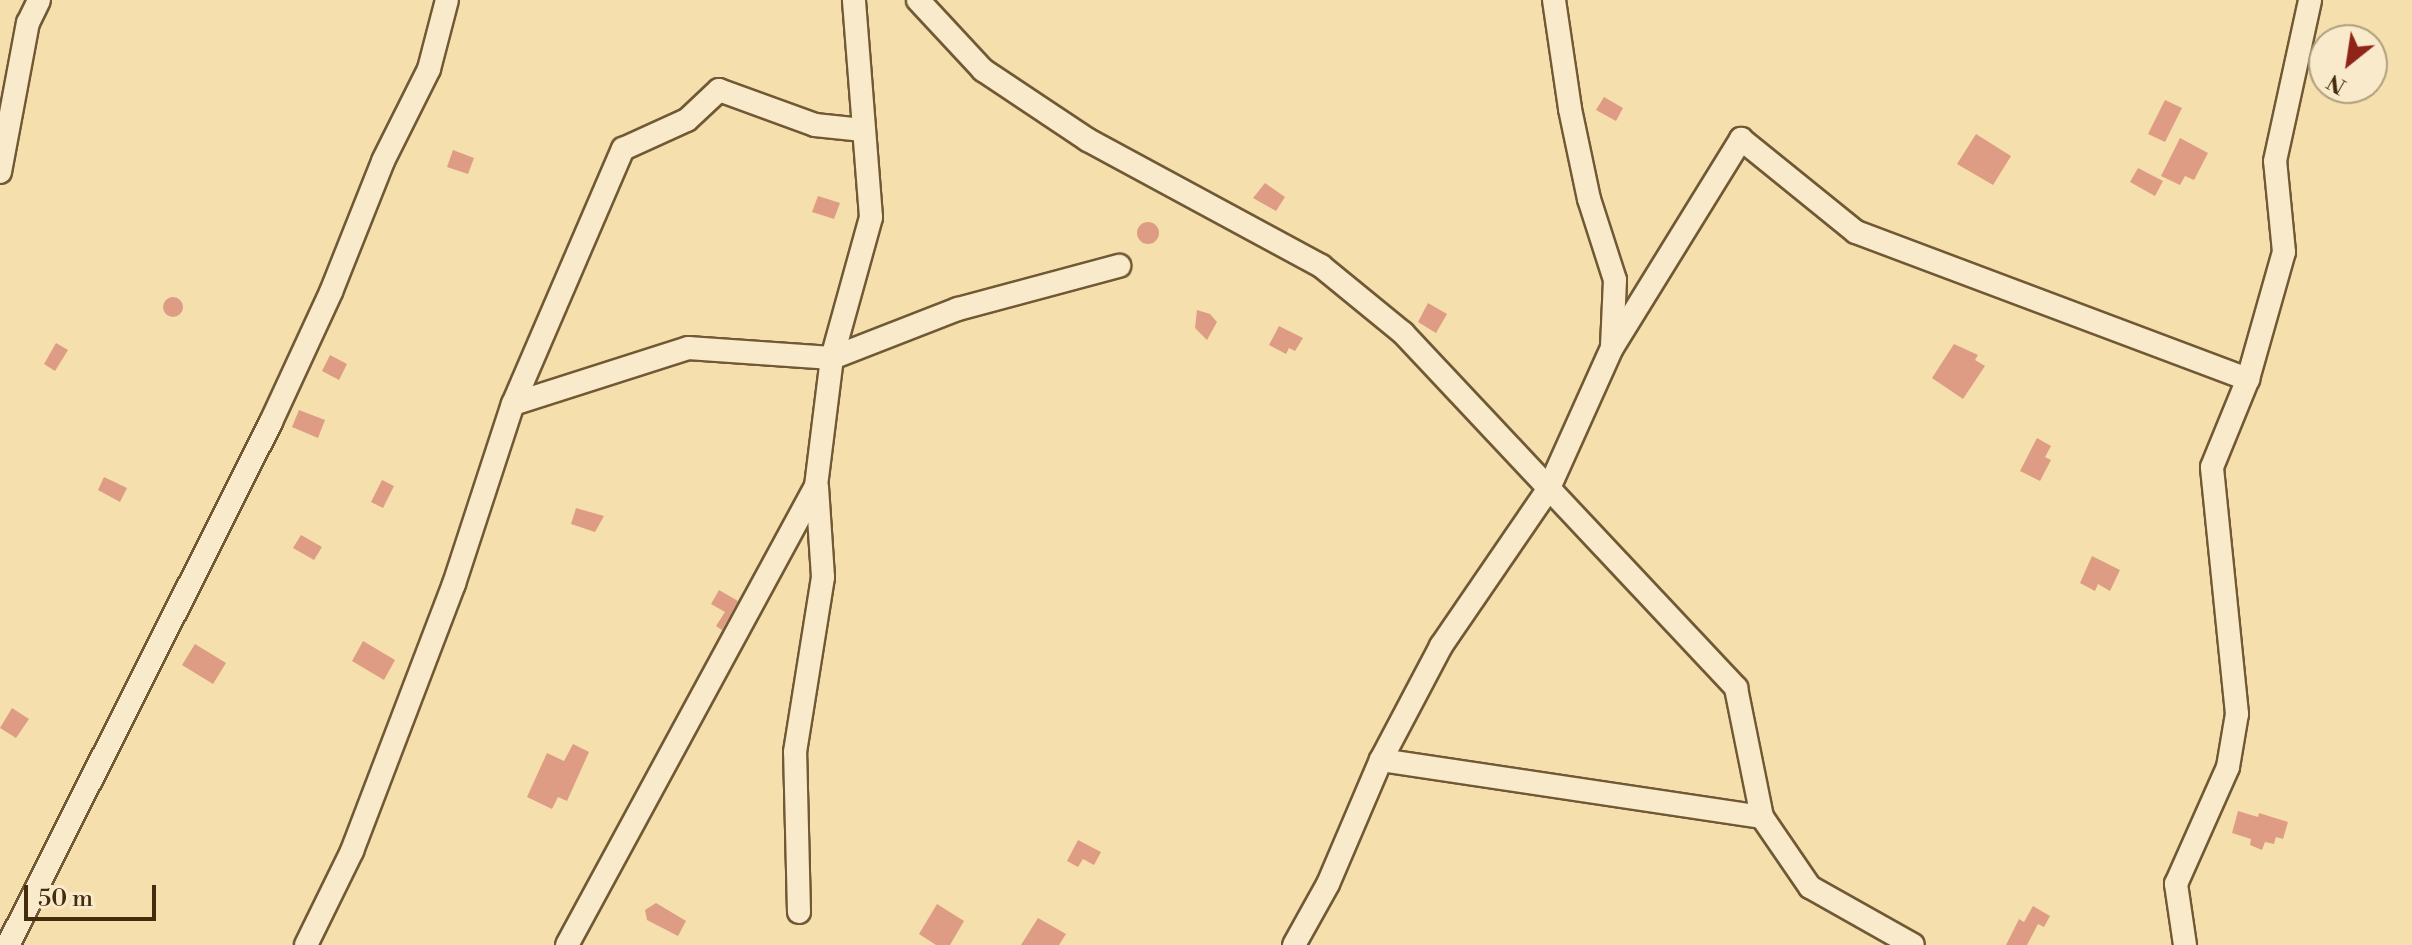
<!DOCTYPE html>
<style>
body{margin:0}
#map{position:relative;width:2412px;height:945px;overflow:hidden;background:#f5dfad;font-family:"Libre Bodoni",serif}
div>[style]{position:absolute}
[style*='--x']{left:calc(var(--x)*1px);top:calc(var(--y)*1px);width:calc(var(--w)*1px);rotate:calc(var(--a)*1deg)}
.building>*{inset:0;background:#df9c84}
.round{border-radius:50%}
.roads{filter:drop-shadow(2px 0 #705934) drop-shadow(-2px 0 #705934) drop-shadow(0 2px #705934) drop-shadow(0 -2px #705934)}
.minor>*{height:22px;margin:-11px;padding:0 11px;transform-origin:11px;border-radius:11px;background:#f8eaca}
span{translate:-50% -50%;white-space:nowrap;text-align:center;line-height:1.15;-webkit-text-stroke:6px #f8eaca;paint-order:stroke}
.north{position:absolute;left:2308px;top:24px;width:80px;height:80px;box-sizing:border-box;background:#f8eaca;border:2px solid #b09e7e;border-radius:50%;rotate:210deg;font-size:22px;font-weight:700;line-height:32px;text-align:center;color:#442c0c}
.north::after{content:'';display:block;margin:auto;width:28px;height:36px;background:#8f2418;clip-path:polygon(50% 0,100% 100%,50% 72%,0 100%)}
.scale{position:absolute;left:24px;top:885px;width:132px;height:36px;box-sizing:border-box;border:4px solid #442c0c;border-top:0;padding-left:10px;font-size:24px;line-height:28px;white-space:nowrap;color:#442c0c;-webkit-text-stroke:6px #f8eaca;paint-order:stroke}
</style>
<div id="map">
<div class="building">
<div style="clip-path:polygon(1604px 97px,1623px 108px,1616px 121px,1596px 110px)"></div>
<div style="clip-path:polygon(2165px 100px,2182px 108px,2165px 142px,2148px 134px)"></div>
<div style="clip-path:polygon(1976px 134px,2011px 156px,1993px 185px,1957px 164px)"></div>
<div style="clip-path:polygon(2180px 138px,2208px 153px,2194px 180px,2185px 176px,2180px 185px,2161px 176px)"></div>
<div style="clip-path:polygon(453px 150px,474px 158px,468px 174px,447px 167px)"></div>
<div style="clip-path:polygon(2138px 168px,2163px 181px,2155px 196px,2130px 182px)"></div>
<div style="clip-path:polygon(1265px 183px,1285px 197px,1276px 211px,1253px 198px)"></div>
<div style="clip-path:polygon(818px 196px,840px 203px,834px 219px,812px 212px)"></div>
<div class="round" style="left:1137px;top:222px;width:22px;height:22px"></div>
<div class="round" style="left:163px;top:297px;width:20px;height:20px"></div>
<div style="clip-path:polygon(1428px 303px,1447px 314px,1436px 333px,1418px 322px)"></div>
<div style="clip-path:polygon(1197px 310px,1210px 314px,1217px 322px,1207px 340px,1195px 328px)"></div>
<div style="clip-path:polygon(1279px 326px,1303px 338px,1295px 351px,1289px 348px,1286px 354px,1269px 345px)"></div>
<div style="clip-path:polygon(56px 343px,68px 350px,55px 371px,44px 364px)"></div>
<div style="clip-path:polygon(1954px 344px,1978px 355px,1975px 360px,1985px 366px,1963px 399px,1932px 378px)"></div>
<div style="clip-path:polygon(330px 355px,347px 364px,339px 380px,322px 371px)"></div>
<div style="clip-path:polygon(299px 410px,325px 420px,318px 438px,292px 427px)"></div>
<div style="clip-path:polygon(2037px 438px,2051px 446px,2045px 457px,2051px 460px,2040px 481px,2020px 471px)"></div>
<div style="clip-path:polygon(104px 477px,127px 488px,120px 502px,98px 490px)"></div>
<div style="clip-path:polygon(382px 480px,394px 486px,383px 508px,371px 502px)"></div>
<div style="clip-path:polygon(576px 508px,604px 516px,595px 532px,571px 524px)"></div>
<div style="clip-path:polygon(301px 535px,322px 547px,314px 560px,293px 548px)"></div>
<div style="clip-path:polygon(2092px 556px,2120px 570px,2110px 591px,2098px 584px,2095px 591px,2080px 583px)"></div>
<div style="clip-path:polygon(719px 590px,738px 601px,722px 630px,716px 626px,725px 612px,711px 604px)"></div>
<div style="clip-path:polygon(363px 641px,395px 660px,384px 680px,352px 661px)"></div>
<div style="clip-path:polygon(195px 644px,226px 663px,213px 684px,182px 665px)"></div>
<div style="clip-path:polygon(12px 708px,29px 719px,16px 738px,0 728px)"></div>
<div style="clip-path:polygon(573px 744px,589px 752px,567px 801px,558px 797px,552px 809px,527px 797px,547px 753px,564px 761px)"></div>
<div style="clip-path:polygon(2238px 811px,2258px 817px,2259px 813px,2288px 822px,2283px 839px,2276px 837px,2274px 844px,2265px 842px,2262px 850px,2250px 845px,2251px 839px,2232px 833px)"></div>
<div style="clip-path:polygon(1078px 840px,1101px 852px,1094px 865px,1083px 859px,1078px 867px,1067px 861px)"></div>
<div style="clip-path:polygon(656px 903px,686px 921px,678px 936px,647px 920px,645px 910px)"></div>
<div style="clip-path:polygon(937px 904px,964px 921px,950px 945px,936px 945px,919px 934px)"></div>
<div style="clip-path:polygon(2033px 906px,2050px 916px,2044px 927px,2038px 924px,2027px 945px,2006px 945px,2019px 919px,2024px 922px)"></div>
<div style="clip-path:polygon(1038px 918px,1066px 934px,1059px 945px,1021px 945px)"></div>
</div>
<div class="roads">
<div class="minor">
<div style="--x:918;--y:0;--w:96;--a:47.1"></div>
<div style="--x:983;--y:70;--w:126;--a:33.7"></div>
<div style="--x:1088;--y:140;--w:265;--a:28.4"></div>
<div style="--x:1321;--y:266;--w:106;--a:39.3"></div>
<div style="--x:1403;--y:333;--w:487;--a:46.8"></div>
<div style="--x:1736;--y:688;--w:132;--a:78.6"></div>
<div style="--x:1554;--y:0;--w:110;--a:81.6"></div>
<div style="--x:1570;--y:109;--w:92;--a:78.1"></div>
<div style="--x:1589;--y:199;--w:85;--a:72.2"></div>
<div style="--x:1615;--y:280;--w:66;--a:92.6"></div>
<div style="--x:0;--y:172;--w:152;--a:-79.4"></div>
<div style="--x:28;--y:23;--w:25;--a:-64"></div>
<div style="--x:513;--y:404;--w:184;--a:-17.7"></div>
<div style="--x:688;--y:348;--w:144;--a:4"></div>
<div style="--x:832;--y:358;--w:135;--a:-21.3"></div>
<div style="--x:958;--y:309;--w:167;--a:-15"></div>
<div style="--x:1381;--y:760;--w:385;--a:8.5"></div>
<div style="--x:1762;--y:817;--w:85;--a:55.6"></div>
<div style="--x:1810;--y:887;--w:118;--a:29.4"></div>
<div style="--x:799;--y:912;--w:160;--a:-91.4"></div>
<div style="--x:795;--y:752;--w:177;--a:-80.9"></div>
<div style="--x:823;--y:577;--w:90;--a:-93.8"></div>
<div style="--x:8;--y:945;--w:585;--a:-63.3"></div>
<div style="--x:271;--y:422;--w:143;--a:-65.2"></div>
<div style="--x:331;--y:292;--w:141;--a:-68.3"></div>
<div style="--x:383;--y:161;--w:103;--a:-63.4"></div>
<div style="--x:429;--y:69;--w:71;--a:-75.4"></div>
<div style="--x:306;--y:945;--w:105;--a:-63.9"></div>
<div style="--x:352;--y:851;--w:286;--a:-69.1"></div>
<div style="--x:454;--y:584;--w:189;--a:-71.9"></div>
<div style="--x:513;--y:404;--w:278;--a:-66.7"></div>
<div style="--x:623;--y:149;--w:70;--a:-24.4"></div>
<div style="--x:687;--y:120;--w:44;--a:-43.2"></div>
<div style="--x:719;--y:90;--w:102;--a:20"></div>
<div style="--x:815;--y:125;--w:48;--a:5.9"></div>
<div style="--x:567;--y:945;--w:522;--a:-61.52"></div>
<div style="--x:816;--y:486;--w:129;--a:-82.9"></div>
<div style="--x:832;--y:358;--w:146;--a:-74.5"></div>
<div style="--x:871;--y:217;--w:218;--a:-94.5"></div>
<div style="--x:1294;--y:945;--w:70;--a:-60.9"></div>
<div style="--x:1328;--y:884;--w:135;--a:-66.9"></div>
<div style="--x:1381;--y:760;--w:129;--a:-62.2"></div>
<div style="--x:1441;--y:646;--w:191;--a:-55.6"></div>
<div style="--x:1549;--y:488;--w:154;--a:-65.8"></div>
<div style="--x:1612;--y:348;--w:246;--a:-58.3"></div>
<div style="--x:1741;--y:139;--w:148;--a:39"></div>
<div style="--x:1856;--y:232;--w:419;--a:20.6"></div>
<div style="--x:2185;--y:945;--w:62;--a:-98.4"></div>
<div style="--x:2176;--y:884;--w:128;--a:-66"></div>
<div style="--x:2228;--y:767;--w:54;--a:-80.4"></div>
<div style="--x:2237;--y:714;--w:248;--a:-95.8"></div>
<div style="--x:2212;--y:467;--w:95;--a:-67.8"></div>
<div style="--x:2248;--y:379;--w:132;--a:-74.2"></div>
<div style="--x:2284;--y:252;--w:91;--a:-95.6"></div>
<div style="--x:2275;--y:161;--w:165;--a:-77.7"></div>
</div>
</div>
<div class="north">N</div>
<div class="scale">50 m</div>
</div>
